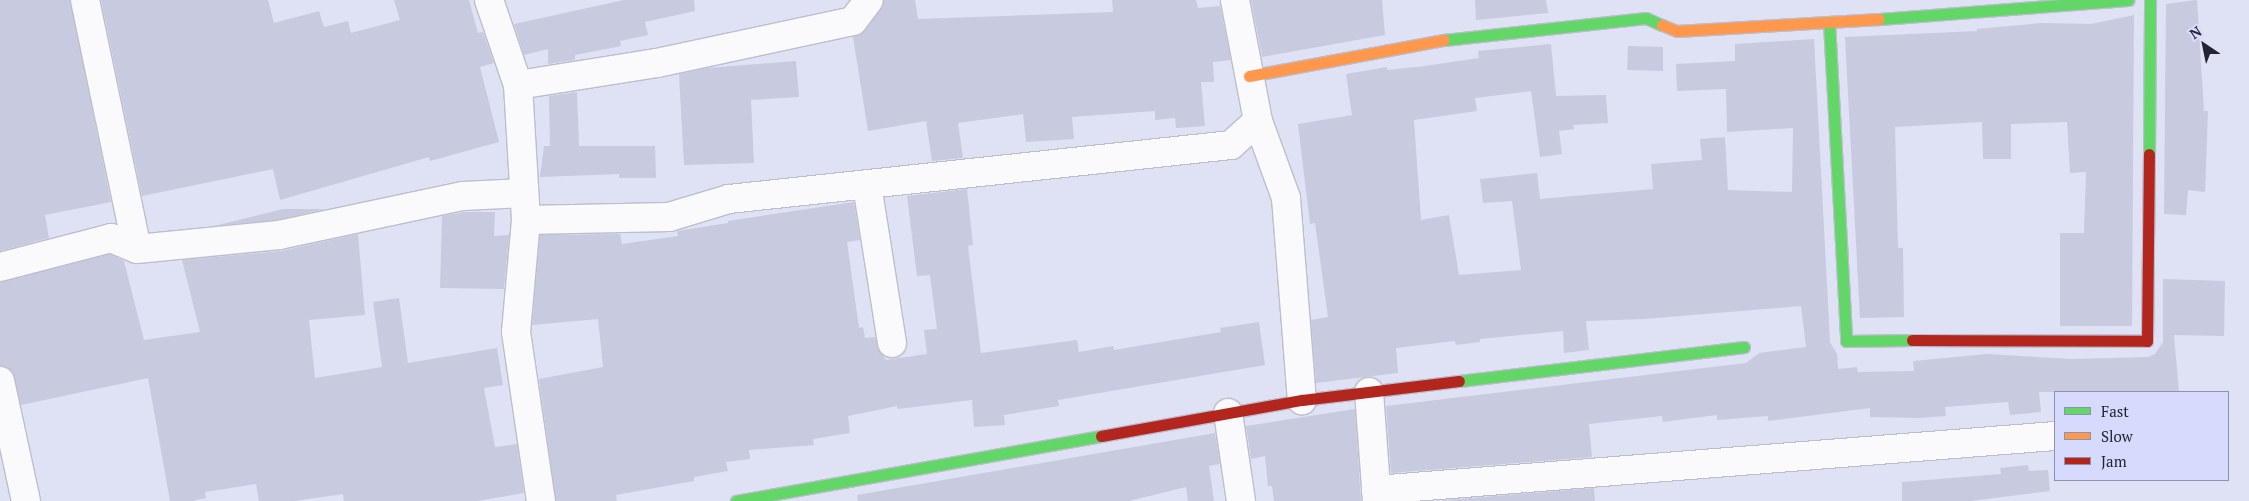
<!DOCTYPE html>
<style>
body{margin:0}
#map{position:relative;width:2249px;height:501px;overflow:hidden;background:#dfe1f4;font-family:"PT Serif",serif}
div>[style]{position:absolute}
[style*='--x']{left:calc(var(--x)*1px);top:calc(var(--y)*1px);width:calc(var(--w)*1px);rotate:calc(var(--a)*1deg)}
.building>*{inset:0;background:#c8cadf}
.roads{filter:drop-shadow(1px 0 #bcbece) drop-shadow(-1px 0 #bcbece) drop-shadow(0 1px #bcbece) drop-shadow(0 -1px #bcbece)}
.street>*{height:28px;margin:-14px;padding:0 14px;transform-origin:14px;border-radius:14px;background:#fafafd}
.fast>*{height:11px;margin:-5.5px;padding:0 5.5px;transform-origin:5.5px;border-radius:5.5px;background:#63d668}
.slow>*{height:11px;margin:-5.5px;padding:0 5.5px;transform-origin:5.5px;border-radius:5.5px;background:#ff974d}
.jam>*{height:11px;margin:-5.5px;padding:0 5.5px;transform-origin:5.5px;border-radius:5.5px;background:#b3261e}
span{translate:-50% -50%;white-space:nowrap;text-align:center;line-height:1.15;-webkit-text-stroke:4px #d6dbfd;paint-order:stroke}
.legend{position:absolute;left:2054px;top:391px;width:175px;height:90px;box-sizing:border-box;background:#d6dbfd;border:1px solid #8e92ad;margin:0;padding:6px 9px;list-style:none;font-size:15px;color:#232534}
.legend li{display:flex;align-items:center;gap:10px;height:25px}
.legend b{width:25px;border:1px solid #8e92ad}
.north{position:absolute;left:2179px;top:20px;width:50px;height:50px;-webkit-text-stroke:4px #d6dbfd;paint-order:stroke;rotate:326deg;font-size:14px;font-weight:700;line-height:20px;text-align:center;color:#232534}
.north::after{content:'';display:block;margin:auto;width:18px;height:22px;background:#232534;clip-path:polygon(50% 0,100% 100%,50% 72%,0 100%)}
</style>
<div id="map">
<div class="building">
<div style="clip-path:polygon(0 0,70px 0,111px 202px,45px 215px,49px 238px,0 251px)"></div>
<div style="clip-path:polygon(101px 0,268px 0,274px 23px,319px 11px,324px 27px,348px 21px,351px 33px,400px 20px,394px 0,469px 0,478px 33px,483px 32px,494px 63px,480px 67px,499px 142px,430px 161px,429px 157px,280px 200px,273px 169px,142px 196px)"></div>
<div style="clip-path:polygon(624px 0,694px 0,695px 11px,645px 22px,648px 35px,620px 41px,621px 46px,575px 55px,575px 60px,548px 64px,548px 49px,524px 55px,514px 24px)"></div>
<div style="clip-path:polygon(884px 0,915px 0,918px 19px,1113px 12px,1112px 0,1196px 0,1198px 8px,1220px 6px,1231px 60px,1213px 62px,1214px 82px,1201px 82px,1205px 126px,1176px 128px,1175px 118px,1155px 120px,1155px 111px,1072px 117px,1074px 139px,1026px 142px,1023px 114px,958px 123px,963px 158px,932px 161px,926px 121px,868px 131px,853px 37px,865px 30px,881px 9px)"></div>
<div style="clip-path:polygon(1251px 0,1382px 0,1385px 35px,1262px 57px)"></div>
<div style="clip-path:polygon(1475px 0,1546px 0,1548px 13px,1476px 20px)"></div>
<div style="clip-path:polygon(2197px 0,2204px 111px,2208px 111px,2205px 192px,2188px 190px,2186px 215px,2164px 214px,2166px 4px)"></div>
<div style="clip-path:polygon(2134px 15px,2132px 326px,2060px 326px,2060px 233px,2084px 233px,2086px 172px,2070px 173px,2067px 122px,2011px 124px,2011px 159px,1983px 159px,1982px 122px,1895px 127px,1898px 248px,1903px 248px,1904px 317px,1860px 318px,1845px 37px,1977px 31px,1977px 29px,2041px 23px,2091px 24px)"></div>
<div style="clip-path:polygon(1814px 39px,1830px 342px,1837px 354px,1838px 369px,1857px 367px,1858px 372px,1914px 371px,1913px 361px,1987px 354px,2072px 359px,2148px 357px,2155px 354px,2163px 342px,2163px 279px,2225px 281px,2224px 336px,2174px 335px,2179px 392px,2039px 392px,2041px 412px,2010px 415px,2008px 402px,1945px 407px,1946px 416px,1918px 418px,1870px 417px,1870px 408px,1768px 421px,1768px 416px,1717px 420px,1717px 415px,1663px 422px,1662px 416px,1589px 424px,1592px 457px,1391px 473px,1386px 406px,1746px 363px,1759px 353px,1806px 347px,1801px 306px,1644px 319px,1586px 321px,1589px 350px,1564px 353px,1563px 331px,1480px 339px,1480px 342px,1456px 345px,1455px 341px,1396px 348px,1398px 373px,1316px 383px,1311px 320px,1328px 317px,1315px 223px,1310px 224px,1298px 124px,1352px 115px,1346px 74px,1387px 67px,1387px 70px,1425px 66px,1479px 58px,1478px 51px,1551px 44px,1556px 96px,1606px 95px,1608px 123px,1573px 125px,1574px 129px,1559px 131px,1562px 154px,1540px 157px,1531px 91px,1475px 98px,1477px 111px,1414px 120px,1421px 220px,1449px 215px,1459px 275px,1521px 270px,1512px 201px,1483px 203px,1480px 179px,1537px 173px,1540px 199px,1653px 189px,1651px 164px,1702px 160px,1700px 139px,1725px 137px,1728px 190px,1792px 192px,1793px 128px,1727px 132px,1726px 89px,1677px 91px,1676px 64px,1735px 61px,1735px 44px)"></div>
<div style="clip-path:polygon(1628px 46px,1663px 47px,1663px 71px,1627px 70px)"></div>
<div style="clip-path:polygon(796px 61px,799px 97px,751px 100px,754px 163px,684px 165px,679px 74px,707px 68px)"></div>
<div style="clip-path:polygon(577px 92px,579px 146px,655px 146px,656px 178px,619px 178px,619px 174px,540px 177px,544px 146px,550px 146px,549px 96px)"></div>
<div style="clip-path:polygon(967px 189px,973px 245px,968px 246px,981px 353px,1077px 340px,1079px 352px,1113px 346px,1114px 350px,1221px 332px,1220px 328px,1259px 322px,1265px 365px,1058px 400px,1059px 406px,1004px 415px,1005px 425px,974px 427px,972px 400px,898px 409px,897px 406px,848px 416px,850px 433px,813px 439px,814px 445px,749px 450px,750px 459px,726px 462px,728px 471px,694px 477px,694px 481px,616px 495px,617px 501px,556px 501px,539px 379px,603px 367px,598px 319px,532px 325px,540px 235px,620px 234px,622px 244px,678px 236px,677px 231px,728px 223px,728px 221px,854px 202px,860px 240px,847px 242px,859px 328px,863px 327px,865px 338px,875px 337px,880px 352px,886px 360px,927px 354px,924px 330px,937px 329px,930px 275px,917px 276px,907px 196px)"></div>
<div style="clip-path:polygon(283px 209px,325px 209px,277px 220px,214px 226px)"></div>
<div style="clip-path:polygon(464px 212px,495px 212px,494px 236px,509px 235px,504px 289px,440px 288px,442px 216px)"></div>
<div style="clip-path:polygon(358px 234px,365px 315px,309px 320px,315px 378px,382px 367px,373px 302px,399px 298px,408px 363px,497px 348px,503px 385px,484px 388px,495px 447px,517px 444px,524px 493px,477px 501px,344px 501px,343px 494px,294px 501px,259px 501px,256px 484px,205px 492px,206px 498px,192px 501px,170px 501px,148px 378px,21px 405px,12px 371px,0 366px,0 282px,110px 254px,124px 261px,144px 340px,200px 332px,182px 260px,281px 251px)"></div>
<div style="clip-path:polygon(1355px 409px,1361px 501px,1274px 501px,1272px 486px,1268px 486px,1265px 456px,1251px 459px,1246px 426px)"></div>
<div style="clip-path:polygon(1215px 433px,1220px 464px,1209px 466px,1214px 501px,1188px 501px,1186px 487px,1129px 501px,858px 501px,857px 495px)"></div>
<div style="clip-path:polygon(2028px 465px,2029px 471px,2048px 470px,2050px 491px,1971px 501px,1902px 501px,1902px 482px,2001px 474px,2000px 468px)"></div>
<div style="clip-path:polygon(1594px 488px,1595px 501px,1435px 501px)"></div>
</div>
<div class="roads">
<div class="street">
<div style="--x:85;--y:0;--w:254;--a:78.2"></div>
<div style="--x:489;--y:0;--w:90;--a:71.2"></div>
<div style="--x:518;--y:85;--w:135;--a:86.6"></div>
<div style="--x:526;--y:220;--w:112;--a:95.1"></div>
<div style="--x:516;--y:332;--w:171;--a:81.6"></div>
<div style="--x:518;--y:85;--w:141;--a:-9"></div>
<div style="--x:657;--y:63;--w:200;--a:-12.1"></div>
<div style="--x:853;--y:21;--w:26;--a:-53"></div>
<div style="--x:1258;--y:121;--w:82;--a:70"></div>
<div style="--x:1286;--y:198;--w:203;--a:85.5"></div>
<div style="--x:867;--y:185;--w:160;--a:81"></div>
<div style="--x:526;--y:220;--w:143;--a:-1.2"></div>
<div style="--x:669;--y:217;--w:63;--a:-16.7"></div>
<div style="--x:729;--y:199;--w:505;--a:-6.14"></div>
<div style="--x:1231;--y:145;--w:36;--a:-42"></div>
<div style="--x:1258;--y:121;--w:123;--a:-100.8"></div>
<div style="--x:0;--y:267;--w:115;--a:-14.6"></div>
<div style="--x:111;--y:238;--w:28;--a:23"></div>
<div style="--x:137;--y:249;--w:143;--a:-5.6"></div>
<div style="--x:279;--y:235;--w:188;--a:-12"></div>
<div style="--x:463;--y:196;--w:61;--a:-2.8"></div>
<div style="--x:0;--y:381;--w:123;--a:77.8"></div>
<div style="--x:1369;--y:392;--w:109;--a:85.8"></div>
<div style="--x:1228;--y:413;--w:89;--a:81.6"></div>
<div style="--x:1376;--y:490;--w:681;--a:-4.55"></div>
</div>
<div class="fast">
<div style="--x:1879;--y:19;--w:250;--a:-4.4"></div>
<div style="--x:1829;--y:22;--w:319;--a:86.9"></div>
<div style="--x:1846;--y:341;--w:66;--a:-0.9"></div>
<div style="--x:1444;--y:40;--w:203;--a:-6.2"></div>
<div style="--x:1646;--y:18;--w:17;--a:24"></div>
<div style="--x:2149;--y:154;--w:154;--a:-89.6"></div>
<div style="--x:1459;--y:381;--w:287;--a:-6.8"></div>
<div style="--x:736;--y:501;--w:371;--a:-10.1"></div>
</div>
<div class="slow">
<div style="--x:1662;--y:25;--w:16;--a:22"></div>
<div style="--x:1677;--y:31;--w:202;--a:-3.4"></div>
<div style="--x:1249;--y:76;--w:198;--a:-10.5"></div>
</div>
<div class="jam">
<div style="--x:1912;--y:340;--w:235;--a:0.2"></div>
<div style="--x:2147;--y:341;--w:187;--a:-89.4"></div>
<div style="--x:1101;--y:436;--w:204;--a:-10.2"></div>
<div style="--x:1302;--y:400;--w:158;--a:-6.9"></div>
</div>
</div>
<ul class="legend">
<li><b style="height:6px;background:#63d668"></b>Fast</li>
<li><b style="height:6px;background:#ff974d"></b>Slow</li>
<li><b style="height:6px;background:#b3261e"></b>Jam</li>
</ul>
<div class="north">N</div>
</div>
